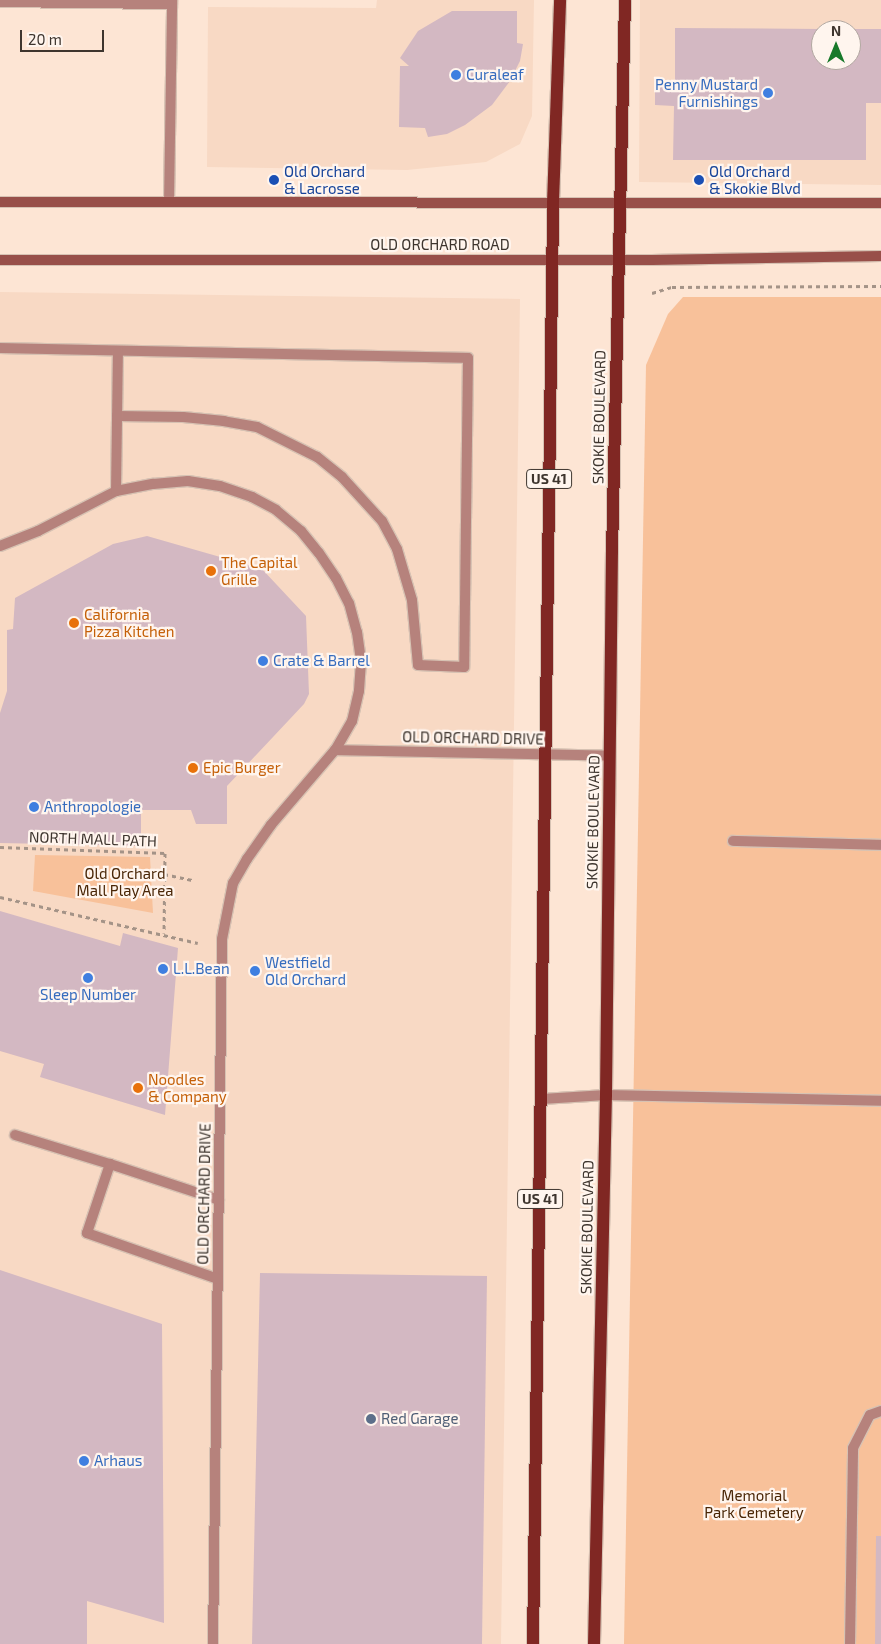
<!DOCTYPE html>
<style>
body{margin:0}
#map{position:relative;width:881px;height:1644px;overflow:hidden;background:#fde5d4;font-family:"Exo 2",sans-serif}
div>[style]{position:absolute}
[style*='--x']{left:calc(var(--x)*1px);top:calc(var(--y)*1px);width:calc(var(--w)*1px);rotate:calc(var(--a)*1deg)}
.built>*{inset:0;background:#f8d9c4}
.green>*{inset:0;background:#f8c19a}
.building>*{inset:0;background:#d3b8c2}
.path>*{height:3px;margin-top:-1.5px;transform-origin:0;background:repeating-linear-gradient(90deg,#a49387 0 4px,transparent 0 8px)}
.roads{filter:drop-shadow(1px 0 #d7c2b3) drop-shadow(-1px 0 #d7c2b3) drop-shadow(0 1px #d7c2b3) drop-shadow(0 -1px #d7c2b3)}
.service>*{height:10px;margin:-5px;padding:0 5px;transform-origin:5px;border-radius:5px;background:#b6827c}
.minor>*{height:10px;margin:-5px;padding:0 5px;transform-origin:5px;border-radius:5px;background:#b6827c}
.secondary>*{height:10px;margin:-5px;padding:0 5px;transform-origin:5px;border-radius:5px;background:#984f49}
.primary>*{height:12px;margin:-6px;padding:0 6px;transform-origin:6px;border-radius:6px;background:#802723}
.dots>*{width:14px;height:14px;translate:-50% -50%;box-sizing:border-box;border:2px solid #fff5ee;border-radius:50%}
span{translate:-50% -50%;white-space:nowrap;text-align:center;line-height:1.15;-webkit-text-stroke:4.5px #fff5ee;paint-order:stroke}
.shield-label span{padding:1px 4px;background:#fff5ee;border:1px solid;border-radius:4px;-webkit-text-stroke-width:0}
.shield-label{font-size:14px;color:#3e352e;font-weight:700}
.shop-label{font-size:15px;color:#366cbe}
.left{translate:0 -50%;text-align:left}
.right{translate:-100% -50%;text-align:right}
.transit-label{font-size:15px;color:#164399}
.street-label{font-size:15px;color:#3e352e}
.food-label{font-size:15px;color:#c56008}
.park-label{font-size:15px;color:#4a2606}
.service-label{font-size:15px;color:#4e5e75}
.north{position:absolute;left:811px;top:20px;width:50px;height:50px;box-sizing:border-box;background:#fff5ee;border:1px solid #b2a8a1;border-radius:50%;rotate:0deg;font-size:14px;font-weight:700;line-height:20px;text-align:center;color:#3e352e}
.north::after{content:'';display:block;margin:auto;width:18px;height:22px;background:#18792a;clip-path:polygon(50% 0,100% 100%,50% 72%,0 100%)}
.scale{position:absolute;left:20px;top:30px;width:84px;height:22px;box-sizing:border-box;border:2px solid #3e352e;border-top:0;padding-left:6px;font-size:15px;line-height:18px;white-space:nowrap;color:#3e352e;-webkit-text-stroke:4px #fff5ee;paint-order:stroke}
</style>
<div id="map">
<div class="built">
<div style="clip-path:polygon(377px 0,534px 0,532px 116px,520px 144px,486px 162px,407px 170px,207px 167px,208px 7px,376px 8px)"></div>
<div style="clip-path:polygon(evenodd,640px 0,881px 0,881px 185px,639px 182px,640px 0,821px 30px,851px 30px,851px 60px,821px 60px,821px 30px)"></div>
<div style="clip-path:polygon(0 292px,520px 299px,501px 1644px,0 1644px)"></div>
</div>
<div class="green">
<div style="clip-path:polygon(683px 297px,881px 297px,881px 1644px,624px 1644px,646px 365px,668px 314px)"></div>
<div style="clip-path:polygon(35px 855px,150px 857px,153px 913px,33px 891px)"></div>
</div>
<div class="building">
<div style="clip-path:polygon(452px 11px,517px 11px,517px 43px,523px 44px,520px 61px,510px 81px,492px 105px,465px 125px,447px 134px,428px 137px,425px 128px,399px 127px,400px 66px,409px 66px,400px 58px,418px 31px)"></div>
<div style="clip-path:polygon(675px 28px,821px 29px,821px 60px,851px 60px,851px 29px,881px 29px,881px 103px,866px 103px,866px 160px,673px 160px,674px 106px,655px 105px,655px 82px,675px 82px)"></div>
<div style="clip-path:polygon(147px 536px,262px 569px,306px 616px,309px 694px,304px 704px,227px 786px,227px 824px,196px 824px,191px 810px,141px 810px,141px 846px,0 843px,0 713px,7px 691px,7px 630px,13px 629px,15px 598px,113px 544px)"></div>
<div style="clip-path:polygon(0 911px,120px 946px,123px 933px,178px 948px,165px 1115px,40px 1077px,44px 1064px,0 1051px)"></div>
<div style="clip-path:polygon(0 1270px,162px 1324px,164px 1623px,87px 1601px,87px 1644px,0 1644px)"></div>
<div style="clip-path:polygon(260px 1273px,487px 1276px,482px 1644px,252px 1644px)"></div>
<div style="clip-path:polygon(876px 1536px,881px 1536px,881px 1644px,875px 1644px)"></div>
</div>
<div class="path">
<div style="--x:652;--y:293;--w:21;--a:-17"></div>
<div style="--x:672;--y:287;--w:209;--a:-0.3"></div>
<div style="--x:0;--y:847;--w:165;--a:2.1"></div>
<div style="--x:165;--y:853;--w:80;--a:90.7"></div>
<div style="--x:164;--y:874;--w:30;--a:12"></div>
<div style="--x:0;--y:897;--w:203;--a:13.1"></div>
</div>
<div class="roads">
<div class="service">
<div style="--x:0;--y:2;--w:172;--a:0.7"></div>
<div style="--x:0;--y:348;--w:468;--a:1.2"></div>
<div style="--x:468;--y:358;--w:309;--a:90.7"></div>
<div style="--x:464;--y:667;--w:46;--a:-177.5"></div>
<div style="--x:418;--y:665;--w:65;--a:-95.3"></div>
<div style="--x:412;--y:600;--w:53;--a:-106.4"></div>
<div style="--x:397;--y:549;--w:32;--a:-118"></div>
<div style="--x:382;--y:521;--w:59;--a:-132.3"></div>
<div style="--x:342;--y:477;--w:32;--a:-141"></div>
<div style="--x:317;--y:457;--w:67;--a:-153.4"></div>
<div style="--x:257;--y:427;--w:34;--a:-170"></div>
<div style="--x:224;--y:421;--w:41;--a:-174.4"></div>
<div style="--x:183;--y:417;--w:66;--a:-179.1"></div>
<div style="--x:116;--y:491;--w:140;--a:-89.2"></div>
<div style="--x:0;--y:546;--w:41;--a:-21.5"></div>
<div style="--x:38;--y:531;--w:88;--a:-27.1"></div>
<div style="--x:116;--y:491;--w:38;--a:-11"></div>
<div style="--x:153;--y:484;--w:35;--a:-5"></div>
<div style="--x:188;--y:481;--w:32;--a:9"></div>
<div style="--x:220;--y:486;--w:34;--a:19"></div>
<div style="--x:252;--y:497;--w:27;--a:28"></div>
<div style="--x:276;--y:510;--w:33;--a:40"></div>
<div style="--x:301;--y:531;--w:28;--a:51"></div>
<div style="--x:319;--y:553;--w:30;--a:56"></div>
<div style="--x:336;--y:578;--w:28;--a:63"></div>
<div style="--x:349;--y:603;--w:30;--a:75"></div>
<div style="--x:357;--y:632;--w:30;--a:82"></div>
<div style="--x:361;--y:662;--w:29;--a:94"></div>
<div style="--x:359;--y:691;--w:31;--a:103"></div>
<div style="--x:352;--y:721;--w:34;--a:120"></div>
<div style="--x:335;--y:750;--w:99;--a:130.5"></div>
<div style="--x:271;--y:825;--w:42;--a:125.2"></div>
<div style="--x:247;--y:859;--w:28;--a:120"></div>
<div style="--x:233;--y:883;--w:57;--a:101.1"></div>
<div style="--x:222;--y:939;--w:705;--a:90.73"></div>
<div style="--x:335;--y:750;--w:275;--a:1.2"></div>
<div style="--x:733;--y:841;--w:148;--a:1.5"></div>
<div style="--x:542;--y:1099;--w:64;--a:-3.6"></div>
<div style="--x:606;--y:1095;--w:275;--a:1.2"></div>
<div style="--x:15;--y:1135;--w:99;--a:17"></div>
<div style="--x:218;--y:1279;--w:139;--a:-160.7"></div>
<div style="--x:87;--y:1233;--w:73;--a:-71.6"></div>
<div style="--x:110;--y:1164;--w:115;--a:18.3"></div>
<div style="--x:850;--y:1644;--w:196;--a:-89.1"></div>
<div style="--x:853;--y:1448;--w:37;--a:-63"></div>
<div style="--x:870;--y:1415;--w:12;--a:-20"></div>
</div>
<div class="minor">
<div style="--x:169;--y:202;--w:202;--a:-89.1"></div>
</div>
<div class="secondary">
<div style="--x:0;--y:202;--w:881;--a:0.07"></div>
<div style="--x:0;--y:260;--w:652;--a:0"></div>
<div style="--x:652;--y:260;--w:229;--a:-1"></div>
</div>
<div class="primary">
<div style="--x:533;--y:1644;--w:1441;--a:-89.2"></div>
<div style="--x:553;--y:203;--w:203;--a:-88"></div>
<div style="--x:594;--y:1644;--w:549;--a:-88.75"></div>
<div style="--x:606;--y:1095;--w:543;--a:-89.37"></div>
<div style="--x:612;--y:552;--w:552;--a:-88.65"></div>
</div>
</div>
<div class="dots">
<div style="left:456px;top:75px;background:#3f7fe0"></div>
<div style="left:768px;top:93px;background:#3f7fe0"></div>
<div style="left:274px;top:180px;background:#1a4fb4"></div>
<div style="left:699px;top:180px;background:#1a4fb4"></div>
<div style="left:211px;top:571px;background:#e8710a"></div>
<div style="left:74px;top:623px;background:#e8710a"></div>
<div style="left:263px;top:661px;background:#3f7fe0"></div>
<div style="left:193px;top:768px;background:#e8710a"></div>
<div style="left:34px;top:807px;background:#3f7fe0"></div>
<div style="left:163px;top:969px;background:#3f7fe0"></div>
<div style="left:255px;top:971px;background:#3f7fe0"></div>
<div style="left:88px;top:978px;background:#3f7fe0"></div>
<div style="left:138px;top:1088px;background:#e8710a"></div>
<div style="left:371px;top:1419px;background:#5c6f8a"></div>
<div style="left:84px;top:1461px;background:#3f7fe0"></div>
</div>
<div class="shield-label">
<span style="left:549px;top:479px">US 41</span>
<span style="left:540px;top:1199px">US 41</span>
</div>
<div class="shop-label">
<span class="left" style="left:466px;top:75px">Curaleaf</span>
<span class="right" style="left:758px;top:93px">Penny Mustard<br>Furnishings</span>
<span class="left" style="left:273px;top:661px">Crate &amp; Barrel</span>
<span class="left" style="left:44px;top:807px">Anthropologie</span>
<span class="left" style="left:265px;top:971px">Westfield<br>Old Orchard</span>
<span class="left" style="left:173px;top:969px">L.L.Bean</span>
<span style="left:88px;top:995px">Sleep Number</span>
<span class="left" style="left:94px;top:1461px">Arhaus</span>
</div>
<div class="transit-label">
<span class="left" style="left:284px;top:180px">Old Orchard<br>&amp; Lacrosse</span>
<span class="left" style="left:709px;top:180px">Old Orchard<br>&amp; Skokie Blvd</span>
</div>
<div class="street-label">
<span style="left:440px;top:245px">OLD ORCHARD ROAD</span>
<span style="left:599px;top:417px;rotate:-89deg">SKOKIE BOULEVARD</span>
<span style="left:473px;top:738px;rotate:1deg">OLD ORCHARD DRIVE</span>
<span style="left:593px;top:822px;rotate:-89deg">SKOKIE BOULEVARD</span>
<span style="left:93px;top:839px;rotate:2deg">NORTH MALL PATH</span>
<span style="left:204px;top:1194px;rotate:-89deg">OLD ORCHARD DRIVE</span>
<span style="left:587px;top:1227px;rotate:-89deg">SKOKIE BOULEVARD</span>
</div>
<div class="food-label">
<span class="left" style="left:221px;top:571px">The Capital<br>Grille</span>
<span class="left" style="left:84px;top:623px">California<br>Pizza Kitchen</span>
<span class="left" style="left:203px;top:768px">Epic Burger</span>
<span class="left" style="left:148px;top:1088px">Noodles<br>&amp; Company</span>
</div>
<div class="park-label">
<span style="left:125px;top:882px">Old Orchard<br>Mall Play Area</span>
<span style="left:754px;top:1504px">Memorial<br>Park Cemetery</span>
</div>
<div class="service-label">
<span class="left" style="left:381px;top:1419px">Red Garage</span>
</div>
<div class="north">N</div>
<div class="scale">20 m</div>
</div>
